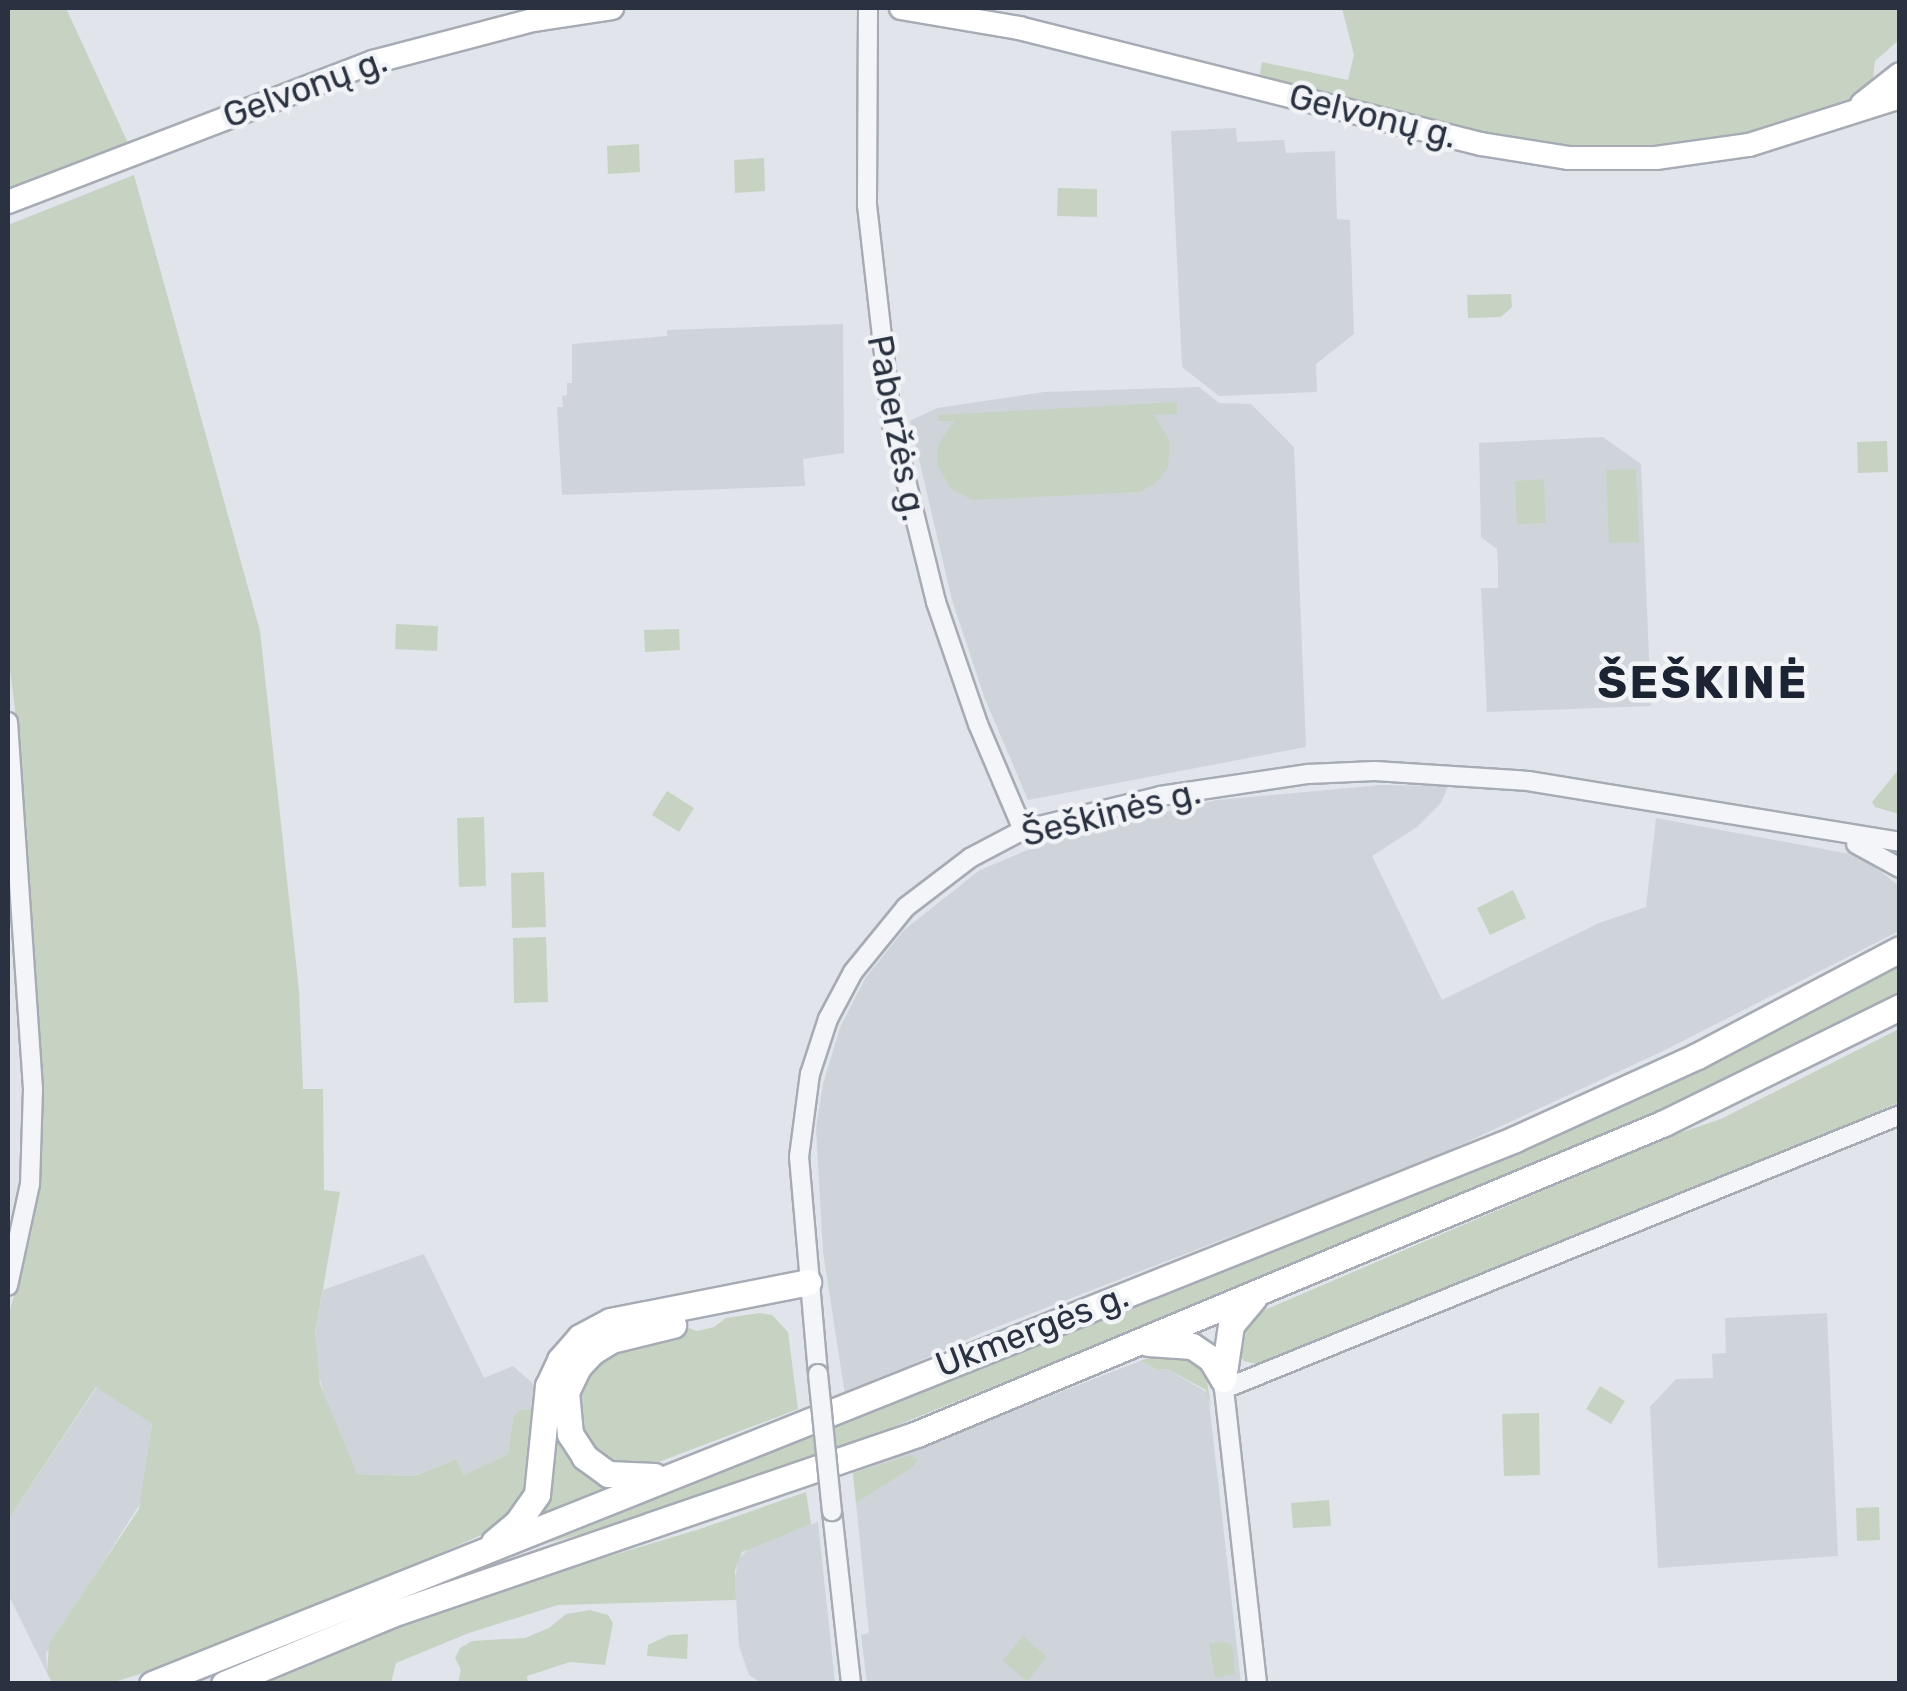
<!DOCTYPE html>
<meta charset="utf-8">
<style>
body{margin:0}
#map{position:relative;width:1907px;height:1691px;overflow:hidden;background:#e1e4ea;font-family:Rubik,sans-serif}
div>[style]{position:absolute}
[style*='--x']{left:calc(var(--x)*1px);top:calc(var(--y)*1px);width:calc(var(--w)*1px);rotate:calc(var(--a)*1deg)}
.built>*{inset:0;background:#cfd4db}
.green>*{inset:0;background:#c7d3c2}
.roads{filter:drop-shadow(2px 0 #a6abb4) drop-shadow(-2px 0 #a6abb4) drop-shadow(0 2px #a6abb4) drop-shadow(0 -2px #a6abb4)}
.minor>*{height:18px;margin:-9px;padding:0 9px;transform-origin:9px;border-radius:9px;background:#f4f5f8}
.major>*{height:22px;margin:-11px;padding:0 11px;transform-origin:11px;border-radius:11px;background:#fff}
.highway>*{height:25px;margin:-12.5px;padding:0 12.5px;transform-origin:12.5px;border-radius:12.5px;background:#fff}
.bridges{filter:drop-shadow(2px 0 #a6abb4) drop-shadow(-2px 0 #a6abb4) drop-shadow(0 2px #a6abb4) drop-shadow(0 -2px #a6abb4)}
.minor-bridge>*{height:18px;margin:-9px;padding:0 9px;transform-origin:9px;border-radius:9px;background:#f4f5f8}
span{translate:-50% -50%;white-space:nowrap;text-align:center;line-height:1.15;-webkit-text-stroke:9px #f1f3f7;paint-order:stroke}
.street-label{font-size:35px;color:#2a3241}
.district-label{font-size:45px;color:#1c2332;font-weight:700;letter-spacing:2.5px}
.frame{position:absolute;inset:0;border:10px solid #2a3241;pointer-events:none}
</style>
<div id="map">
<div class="built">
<div style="clip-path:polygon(1236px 128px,1237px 142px,1284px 140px,1286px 153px,1335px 151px,1337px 219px,1350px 220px,1354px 334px,1316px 364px,1317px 392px,1219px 396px,1182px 367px,1171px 131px)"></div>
<div style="clip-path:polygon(843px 324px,844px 453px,803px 459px,805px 486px,562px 495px,557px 407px,563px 407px,562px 396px,567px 395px,567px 383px,572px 383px,572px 344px,667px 336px,667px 330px)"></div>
<div style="clip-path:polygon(1199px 387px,1219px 403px,1251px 404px,1294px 447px,1306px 747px,1028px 800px,985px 699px,952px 600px,910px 421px,937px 408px,1044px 392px)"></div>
<div style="clip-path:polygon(1603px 437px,1641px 464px,1651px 706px,1487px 712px,1481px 588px,1498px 588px,1498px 566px,1497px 549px,1481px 537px,1479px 443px)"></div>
<div style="clip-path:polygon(1381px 785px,1448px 786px,1441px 803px,1417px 827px,1372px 856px,1442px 1000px,1599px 923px,1646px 907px,1656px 818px,1861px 856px,1899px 886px,1899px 931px,1663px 1051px,1428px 1160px,981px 1333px,845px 1395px,823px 1252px,816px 1128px,823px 1084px,841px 1025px,866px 977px,904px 930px,980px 870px,1056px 838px,1217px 800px)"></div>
<div style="clip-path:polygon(424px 1254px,484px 1378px,513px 1366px,538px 1388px,538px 1410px,513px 1417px,508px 1454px,464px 1475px,456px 1459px,413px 1476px,357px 1474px,326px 1401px,316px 1365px,315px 1334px,323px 1290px)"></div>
<div style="clip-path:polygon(1827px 1313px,1838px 1556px,1658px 1568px,1650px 1407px,1676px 1379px,1713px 1378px,1712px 1354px,1726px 1353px,1725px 1318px)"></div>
<div style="clip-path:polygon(1140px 1361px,1158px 1370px,1167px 1369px,1208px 1393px,1241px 1683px,867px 1683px,861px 1635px,869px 1633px,853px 1473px)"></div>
<div style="clip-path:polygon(97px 1387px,152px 1424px,143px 1499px,46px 1653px,47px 1673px,8px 1594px,8px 1520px)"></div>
<div style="clip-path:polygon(818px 1522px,835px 1683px,761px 1683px,749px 1675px,739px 1646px,735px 1579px,738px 1560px,751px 1546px)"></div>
</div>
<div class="green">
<div style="clip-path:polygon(8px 8px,66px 8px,128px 143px,8px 189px)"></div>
<div style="clip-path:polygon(1342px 8px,1899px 8px,1899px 40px,1875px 61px,1873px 78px,1866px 90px,1831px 111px,1793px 124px,1692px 146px,1594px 150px,1539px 145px,1259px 79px,1262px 62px,1348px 80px,1354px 55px)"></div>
<div style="clip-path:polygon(639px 144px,640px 172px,608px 174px,607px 146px)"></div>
<div style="clip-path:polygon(764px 158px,765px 191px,735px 193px,734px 160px)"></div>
<div style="clip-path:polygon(134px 175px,260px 631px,299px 990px,303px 1089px,323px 1089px,324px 1190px,340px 1192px,315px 1334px,320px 1384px,357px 1474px,414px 1476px,456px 1459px,464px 1475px,508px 1454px,513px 1417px,521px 1410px,538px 1410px,537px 1468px,508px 1523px,401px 1571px,182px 1661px,111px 1683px,52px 1683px,47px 1673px,49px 1644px,139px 1509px,152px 1424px,96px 1387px,8px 1520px,8px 1317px,32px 1231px,42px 1096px,17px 726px,8px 654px,8px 225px)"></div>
<div style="clip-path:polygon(1058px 188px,1097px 189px,1097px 217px,1057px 216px)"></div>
<div style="clip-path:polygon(1511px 294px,1512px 307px,1501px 317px,1468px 318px,1467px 295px)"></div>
<div style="clip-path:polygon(1177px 402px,1177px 414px,1154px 415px,1170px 441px,1168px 467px,1156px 483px,1140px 492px,972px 500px,950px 488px,937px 464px,938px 444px,954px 421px,938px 421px,938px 415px)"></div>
<div style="clip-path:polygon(1887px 441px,1888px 472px,1858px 473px,1857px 442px)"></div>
<div style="clip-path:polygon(1636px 469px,1639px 542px,1609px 543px,1606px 470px)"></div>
<div style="clip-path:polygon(1544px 479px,1546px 523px,1517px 524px,1515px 481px)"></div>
<div style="clip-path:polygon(396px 624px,438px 626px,437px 651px,395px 649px)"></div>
<div style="clip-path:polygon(679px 629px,680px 650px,645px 652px,644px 630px)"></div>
<div style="clip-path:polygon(1899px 769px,1899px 814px,1875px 807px,1872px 802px)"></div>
<div style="clip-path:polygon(667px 791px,694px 808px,679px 832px,652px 815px)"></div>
<div style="clip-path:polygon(484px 817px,486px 886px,459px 887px,457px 818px)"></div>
<div style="clip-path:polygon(544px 872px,546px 927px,512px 928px,511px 873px)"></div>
<div style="clip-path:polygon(1513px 890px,1526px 918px,1490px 935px,1477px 908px)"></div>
<div style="clip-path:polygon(546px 937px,548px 1002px,514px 1003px,513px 938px)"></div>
<div style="clip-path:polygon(1899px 965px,1899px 993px,1693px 1098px,1517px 1175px,717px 1498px,548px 1543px,1658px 1087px)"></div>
<div style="clip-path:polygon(1899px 1029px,1899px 1102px,1789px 1152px,1265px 1366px,1244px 1361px,1237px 1351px,1239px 1326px,1246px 1318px,1668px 1137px,1721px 1119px)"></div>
<div style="clip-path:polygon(759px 1313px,772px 1315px,788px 1332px,798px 1409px,643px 1468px,613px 1467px,581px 1437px,571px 1401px,599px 1356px,682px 1326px,697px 1331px,714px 1327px,726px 1318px)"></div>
<div style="clip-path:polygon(614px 1334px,555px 1403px,619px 1486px,532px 1520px,551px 1400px)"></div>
<div style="clip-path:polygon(1176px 1349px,1205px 1366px,1211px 1407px,1206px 1390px,1167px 1369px,1158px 1370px,1140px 1361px)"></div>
<div style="clip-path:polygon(1600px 1386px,1625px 1401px,1611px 1424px,1586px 1409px)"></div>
<div style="clip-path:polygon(1539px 1413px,1540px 1475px,1504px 1476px,1502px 1414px)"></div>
<div style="clip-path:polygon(911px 1455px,917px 1460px,914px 1466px,856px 1503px,853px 1473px)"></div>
<div style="clip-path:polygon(806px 1492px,811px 1524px,742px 1552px,735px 1570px,736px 1600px,558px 1605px,469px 1633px,396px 1663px,391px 1683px,265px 1684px,470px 1598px,700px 1529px)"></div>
<div style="clip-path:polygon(1329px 1500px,1331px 1526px,1293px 1528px,1291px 1503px)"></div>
<div style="clip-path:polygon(1879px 1507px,1880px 1540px,1857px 1541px,1856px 1508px)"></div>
<div style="clip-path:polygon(590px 1610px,608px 1615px,613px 1623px,605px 1665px,570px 1662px,527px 1676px,528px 1683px,458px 1683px,461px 1670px,455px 1658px,460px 1648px,472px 1641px,525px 1638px,549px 1628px,566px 1614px)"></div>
<div style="clip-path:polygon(688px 1634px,687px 1659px,647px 1656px,648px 1645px,669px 1635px)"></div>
<div style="clip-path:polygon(1023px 1636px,1047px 1657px,1027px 1681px,1002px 1661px)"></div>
<div style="clip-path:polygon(1227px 1642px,1233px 1647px,1235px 1674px,1215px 1678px,1209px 1643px)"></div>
</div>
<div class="roads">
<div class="minor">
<div style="--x:868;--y:8;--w:197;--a:90.3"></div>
<div style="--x:867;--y:205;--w:220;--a:83.5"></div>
<div style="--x:892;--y:424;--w:183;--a:76.1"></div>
<div style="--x:936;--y:602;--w:129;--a:71"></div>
<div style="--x:978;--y:724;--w:115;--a:67"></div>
<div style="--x:8;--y:722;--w:368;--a:86.1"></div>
<div style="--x:33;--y:1089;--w:95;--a:91.8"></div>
<div style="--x:30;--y:1184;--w:104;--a:102.2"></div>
<div style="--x:1856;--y:844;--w:50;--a:28.6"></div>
<div style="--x:818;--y:1374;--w:218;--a:-95"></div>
<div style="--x:799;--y:1157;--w:84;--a:-82.5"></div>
<div style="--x:810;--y:1074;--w:58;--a:-71.9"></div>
<div style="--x:828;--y:1019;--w:53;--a:-62"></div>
<div style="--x:853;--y:972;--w:84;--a:-50.8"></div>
<div style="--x:906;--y:907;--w:81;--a:-37.4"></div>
<div style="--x:970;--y:858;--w:60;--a:-27.8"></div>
<div style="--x:1023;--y:830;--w:141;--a:-13.9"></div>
<div style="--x:1160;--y:796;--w:150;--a:-8.5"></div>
<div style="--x:1308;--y:774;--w:67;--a:-2.6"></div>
<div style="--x:1375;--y:771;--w:153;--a:3.7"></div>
<div style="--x:1528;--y:781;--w:377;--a:9.3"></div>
<div style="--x:1223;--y:1380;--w:306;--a:83.6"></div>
<div style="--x:1224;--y:1389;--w:729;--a:-22.06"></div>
<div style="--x:832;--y:1511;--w:174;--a:83.7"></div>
</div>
<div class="major">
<div style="--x:901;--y:8;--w:120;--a:9.6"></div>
<div style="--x:1019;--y:28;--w:476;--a:14.1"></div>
<div style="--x:1481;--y:144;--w:88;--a:9.1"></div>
<div style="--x:1568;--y:158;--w:88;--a:0"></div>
<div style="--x:1656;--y:158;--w:94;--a:-8"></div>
<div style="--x:1749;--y:145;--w:158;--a:-17.6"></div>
<div style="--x:1862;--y:104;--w:48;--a:-38.3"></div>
<div style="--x:8;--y:202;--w:391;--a:-21"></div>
<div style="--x:373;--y:62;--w:165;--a:-14.7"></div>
<div style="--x:533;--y:20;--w:80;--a:-8.6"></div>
</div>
<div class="highway">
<div style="--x:1148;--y:1343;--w:44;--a:3.9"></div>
<div style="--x:1192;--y:1346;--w:23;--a:34"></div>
<div style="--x:1211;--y:1359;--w:23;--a:59"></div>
<div style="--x:1223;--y:1379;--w:55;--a:-81.6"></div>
<div style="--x:1231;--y:1325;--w:35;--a:-50"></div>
<div style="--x:654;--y:1476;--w:46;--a:-177.5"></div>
<div style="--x:608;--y:1474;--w:29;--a:-144"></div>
<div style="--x:585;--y:1457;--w:27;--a:-123"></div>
<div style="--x:570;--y:1434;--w:42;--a:-95.4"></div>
<div style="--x:566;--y:1392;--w:28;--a:-64"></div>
<div style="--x:578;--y:1367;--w:21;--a:-47"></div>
<div style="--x:592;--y:1352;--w:22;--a:-32"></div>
<div style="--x:611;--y:1340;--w:64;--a:-13.6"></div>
<div style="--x:494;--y:1542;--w:30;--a:-40"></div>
<div style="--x:517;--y:1523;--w:35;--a:-55"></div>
<div style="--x:537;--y:1494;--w:109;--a:-84.2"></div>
<div style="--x:548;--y:1386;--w:29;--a:-65"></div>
<div style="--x:560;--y:1360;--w:30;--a:-49"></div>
<div style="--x:580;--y:1337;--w:34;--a:-28"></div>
<div style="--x:610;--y:1321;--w:202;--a:-11.1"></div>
<div style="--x:152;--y:1684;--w:1468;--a:-21.79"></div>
<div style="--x:1515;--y:1139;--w:200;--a:-24.5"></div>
<div style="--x:1697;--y:1056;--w:229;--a:-27.8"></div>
<div style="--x:224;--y:1684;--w:182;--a:-22.6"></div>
<div style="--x:392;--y:1614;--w:555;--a:-18.92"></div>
<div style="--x:917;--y:1434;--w:809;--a:-22.6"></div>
<div style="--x:1664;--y:1123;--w:263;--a:-26.2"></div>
</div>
</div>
<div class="bridges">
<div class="minor-bridge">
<div style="--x:818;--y:1374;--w:138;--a:84.2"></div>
</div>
</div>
<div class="street-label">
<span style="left:305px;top:88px;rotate:-20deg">Gelvonų g.</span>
<span style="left:1373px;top:116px;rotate:14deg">Gelvonų g.</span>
<span style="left:897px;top:428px;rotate:79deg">Paberžės g.</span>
<span style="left:1111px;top:813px;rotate:-14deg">Šeškinės g.</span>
<span style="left:1032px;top:1330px;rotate:-21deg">Ukmergės g.</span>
</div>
<div class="district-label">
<span style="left:1703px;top:683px">ŠEŠKINĖ</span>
</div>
<div class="frame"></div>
</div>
